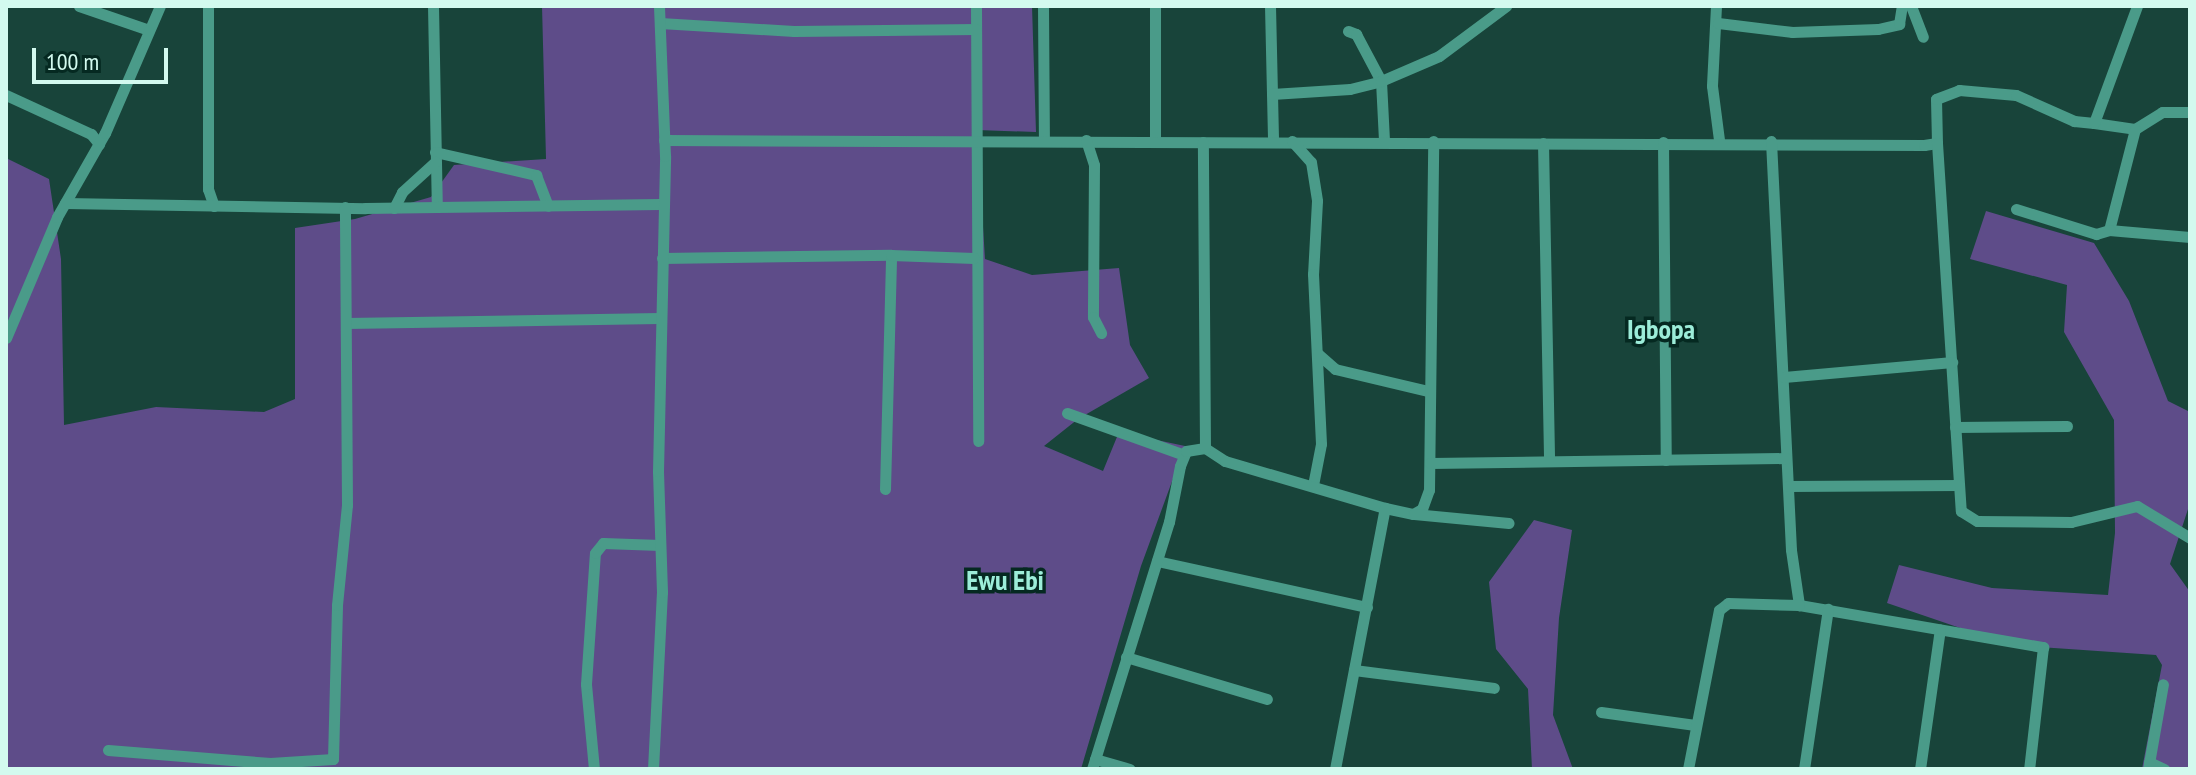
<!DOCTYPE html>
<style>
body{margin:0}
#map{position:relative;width:2196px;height:775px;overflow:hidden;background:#18443a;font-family:"PT Sans Narrow",sans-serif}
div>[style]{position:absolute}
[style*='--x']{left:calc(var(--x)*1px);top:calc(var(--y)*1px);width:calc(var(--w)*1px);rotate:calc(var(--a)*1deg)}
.green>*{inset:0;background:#5e4c89}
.minor>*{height:11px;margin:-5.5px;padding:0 5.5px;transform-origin:5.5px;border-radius:5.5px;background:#4a9b89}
span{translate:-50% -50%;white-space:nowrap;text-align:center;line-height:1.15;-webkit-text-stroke:7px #052921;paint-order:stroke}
.quarter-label{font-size:28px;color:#9cedd9;font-weight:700}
.frame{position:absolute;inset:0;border:8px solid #d3faef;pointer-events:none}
.scale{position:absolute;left:32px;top:48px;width:136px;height:36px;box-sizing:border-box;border:4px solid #d3faef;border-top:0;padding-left:10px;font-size:24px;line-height:28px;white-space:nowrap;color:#d3faef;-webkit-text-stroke:6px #052921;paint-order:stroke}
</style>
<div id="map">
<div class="green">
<div style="clip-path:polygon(542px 6px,1032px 6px,1036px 132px,977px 130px,985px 259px,1032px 275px,1119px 268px,1130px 345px,1149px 378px,1078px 419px,1044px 446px,1103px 471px,1119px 432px,1185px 446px,1141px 566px,1081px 769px,7px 769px,6px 158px,49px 179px,61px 259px,64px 425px,156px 407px,264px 412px,295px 399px,295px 228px,355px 219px,431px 197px,454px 165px,546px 159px)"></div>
<div style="clip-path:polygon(1986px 211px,2094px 243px,2129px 301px,2168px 401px,2190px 412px,2190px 503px,2170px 564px,2190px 592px,2190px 769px,2142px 769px,2162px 665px,2156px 655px,2010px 645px,1887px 603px,1899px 565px,1992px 588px,2108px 595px,2115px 533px,2114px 420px,2064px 332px,2067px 285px,1970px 259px)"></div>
<div style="clip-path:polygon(1534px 520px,1572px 530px,1559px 618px,1553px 715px,1573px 769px,1532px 769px,1528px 689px,1496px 649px,1489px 582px)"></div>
</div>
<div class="minor">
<div style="--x:79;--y:6;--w:74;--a:18.9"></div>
<div style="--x:208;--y:6;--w:183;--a:90"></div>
<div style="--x:208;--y:189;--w:18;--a:71"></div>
<div style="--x:433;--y:6;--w:201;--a:88.9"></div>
<div style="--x:976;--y:6;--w:435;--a:89.7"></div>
<div style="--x:1043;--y:6;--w:135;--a:89.6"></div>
<div style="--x:1270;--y:6;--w:135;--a:88.7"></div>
<div style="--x:1716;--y:6;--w:80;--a:92.9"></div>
<div style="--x:1712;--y:86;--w:54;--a:82.6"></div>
<div style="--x:1911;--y:6;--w:33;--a:69"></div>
<div style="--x:660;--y:23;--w:134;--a:3.4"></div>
<div style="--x:794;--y:31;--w:182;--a:-0.6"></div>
<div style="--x:1718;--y:23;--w:75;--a:6.9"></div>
<div style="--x:1792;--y:32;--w:86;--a:-2"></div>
<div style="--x:1878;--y:29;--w:22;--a:-13"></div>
<div style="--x:1899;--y:24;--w:18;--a:-81"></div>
<div style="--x:1348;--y:31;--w:9;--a:21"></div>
<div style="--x:1356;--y:34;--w:53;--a:62"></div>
<div style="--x:1381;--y:81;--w:60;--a:87.1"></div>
<div style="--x:1272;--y:94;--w:78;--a:-3.7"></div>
<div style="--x:1350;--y:89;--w:32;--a:-14"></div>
<div style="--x:1381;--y:81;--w:63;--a:-23.3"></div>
<div style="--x:1439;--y:56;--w:84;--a:-36.7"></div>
<div style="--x:6;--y:95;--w:94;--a:24.6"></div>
<div style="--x:91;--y:134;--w:13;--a:51"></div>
<div style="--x:2094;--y:123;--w:41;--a:8.3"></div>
<div style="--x:2135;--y:129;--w:32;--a:-32"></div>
<div style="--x:2162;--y:112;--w:28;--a:0"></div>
<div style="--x:2135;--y:129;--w:104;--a:104.4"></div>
<div style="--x:2109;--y:230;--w:81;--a:4.9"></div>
<div style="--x:1155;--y:139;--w:133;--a:-90"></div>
<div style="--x:664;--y:140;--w:1260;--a:0.23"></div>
<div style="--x:1924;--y:145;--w:13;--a:-9"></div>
<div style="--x:1937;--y:143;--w:44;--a:-91.3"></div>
<div style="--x:1936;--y:99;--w:25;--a:-21"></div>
<div style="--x:1959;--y:90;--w:57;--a:5"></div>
<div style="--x:2016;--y:95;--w:64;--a:24.1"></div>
<div style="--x:2074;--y:121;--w:20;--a:6"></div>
<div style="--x:2094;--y:123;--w:125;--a:-69.8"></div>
<div style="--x:1086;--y:140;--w:26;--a:72"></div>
<div style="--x:1094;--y:165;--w:152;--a:90.4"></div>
<div style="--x:1093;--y:317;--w:18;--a:63"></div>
<div style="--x:1292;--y:141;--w:28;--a:48"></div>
<div style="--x:1311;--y:162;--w:39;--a:81"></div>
<div style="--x:1317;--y:201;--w:73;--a:93.1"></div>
<div style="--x:1313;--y:274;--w:170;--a:87.3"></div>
<div style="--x:1321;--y:444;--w:42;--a:101"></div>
<div style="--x:1771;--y:141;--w:409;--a:87.2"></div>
<div style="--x:1791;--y:550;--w:56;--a:81.7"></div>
<div style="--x:1799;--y:605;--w:248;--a:9.8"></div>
<div style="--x:2043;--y:647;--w:123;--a:96.5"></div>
<div style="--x:1663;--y:142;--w:318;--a:89.5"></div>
<div style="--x:1543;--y:143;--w:315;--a:88.9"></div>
<div style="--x:1937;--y:143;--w:369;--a:86.3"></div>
<div style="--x:1961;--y:511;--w:19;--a:32"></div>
<div style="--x:1977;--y:521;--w:94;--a:0.6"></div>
<div style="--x:2071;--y:522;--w:68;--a:-13.6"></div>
<div style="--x:2137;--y:506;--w:62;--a:31.1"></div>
<div style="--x:435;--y:152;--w:104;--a:12.8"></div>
<div style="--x:536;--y:175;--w:33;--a:69"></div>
<div style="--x:65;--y:203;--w:300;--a:1"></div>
<div style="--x:365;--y:208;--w:295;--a:-0.8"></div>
<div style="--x:394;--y:208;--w:18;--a:-63"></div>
<div style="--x:402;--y:192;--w:45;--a:-42.3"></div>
<div style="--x:2016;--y:209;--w:84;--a:17.4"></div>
<div style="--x:2096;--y:234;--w:14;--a:-17"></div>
<div style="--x:662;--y:258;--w:229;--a:-0.8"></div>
<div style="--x:346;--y:323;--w:313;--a:-0.9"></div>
<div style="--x:6;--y:338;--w:131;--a:-67.1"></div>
<div style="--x:57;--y:217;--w:97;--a:-60.3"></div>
<div style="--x:105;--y:133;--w:138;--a:-66.6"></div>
<div style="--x:1318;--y:354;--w:23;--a:41"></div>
<div style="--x:1335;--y:369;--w:96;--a:13.3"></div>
<div style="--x:1784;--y:377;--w:169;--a:-5.1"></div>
<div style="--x:1067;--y:413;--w:124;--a:19.7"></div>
<div style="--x:1955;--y:427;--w:112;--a:-0.5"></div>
<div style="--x:1205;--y:448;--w:24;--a:33"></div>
<div style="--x:1225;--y:461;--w:167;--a:16.4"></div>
<div style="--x:1385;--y:508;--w:29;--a:12"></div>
<div style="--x:1413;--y:514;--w:10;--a:-29"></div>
<div style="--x:1422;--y:509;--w:20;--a:-70"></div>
<div style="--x:1429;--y:490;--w:349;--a:-89.3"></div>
<div style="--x:1430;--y:463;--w:356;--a:-0.8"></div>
<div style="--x:1788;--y:486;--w:171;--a:-0.3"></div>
<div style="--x:885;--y:489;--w:234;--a:-88.5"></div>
<div style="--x:891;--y:255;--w:83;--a:2.1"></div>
<div style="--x:1414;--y:514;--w:95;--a:5.4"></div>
<div style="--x:1157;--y:561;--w:215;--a:12.4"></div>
<div style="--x:1126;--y:657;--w:147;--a:16.6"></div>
<div style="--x:1354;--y:670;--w:141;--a:7.3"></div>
<div style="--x:1601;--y:712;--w:95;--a:7.9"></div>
<div style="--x:108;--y:750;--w:163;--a:4.6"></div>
<div style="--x:270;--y:763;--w:63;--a:-3.6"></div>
<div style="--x:333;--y:759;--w:154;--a:-88.5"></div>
<div style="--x:337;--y:605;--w:100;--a:-84.3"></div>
<div style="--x:347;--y:505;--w:298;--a:-90.4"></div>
<div style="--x:1095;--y:759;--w:36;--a:16"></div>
<div style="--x:2149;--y:762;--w:17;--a:25"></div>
<div style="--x:594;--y:769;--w:85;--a:-95.4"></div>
<div style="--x:586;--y:684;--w:131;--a:-86.1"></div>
<div style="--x:595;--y:553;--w:13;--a:-51"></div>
<div style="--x:603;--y:543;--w:57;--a:2"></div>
<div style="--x:653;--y:769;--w:177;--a:-87.1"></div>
<div style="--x:662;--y:592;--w:121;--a:-91.9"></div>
<div style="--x:658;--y:471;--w:315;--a:-88.7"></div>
<div style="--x:665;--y:156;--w:150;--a:-92.3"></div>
<div style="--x:1092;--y:769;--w:259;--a:-72.7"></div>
<div style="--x:1169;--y:522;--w:57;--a:-78.9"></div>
<div style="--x:1180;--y:466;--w:16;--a:-68"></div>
<div style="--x:1186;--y:451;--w:19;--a:-9"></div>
<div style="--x:1205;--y:448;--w:306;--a:-90.4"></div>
<div style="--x:1335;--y:769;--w:266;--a:-79.2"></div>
<div style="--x:1688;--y:769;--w:162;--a:-79"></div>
<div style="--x:1719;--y:610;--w:11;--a:-38"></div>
<div style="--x:1728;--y:603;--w:71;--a:1.6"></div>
<div style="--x:1804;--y:769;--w:162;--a:-81.5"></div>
<div style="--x:1920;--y:769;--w:141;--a:-81.9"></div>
<div style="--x:2148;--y:769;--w:86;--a:-80"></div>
</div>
<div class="quarter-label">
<span style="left:1661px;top:329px">Igbopa</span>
<span style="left:1005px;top:580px">Ewu Ebi</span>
</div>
<div class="frame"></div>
<div class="scale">100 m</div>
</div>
